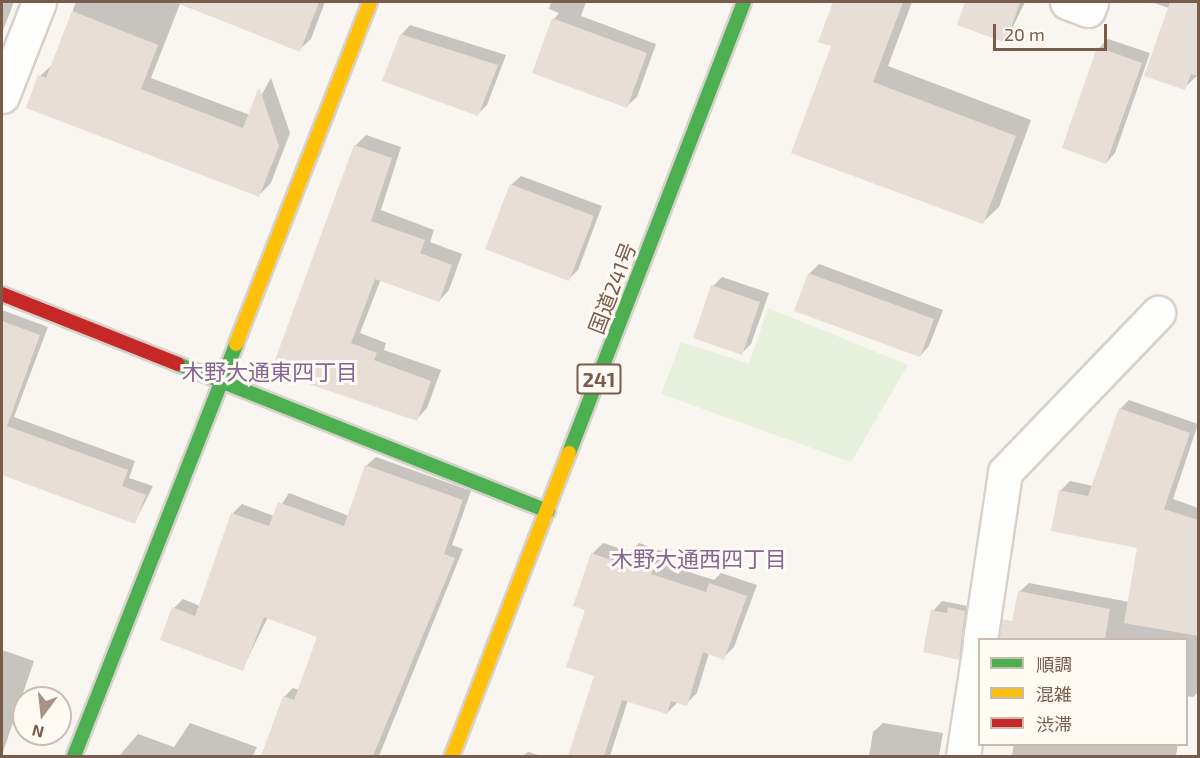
<!DOCTYPE html>
<meta charset="utf-8">
<style>
body{margin:0}
#map{position:relative;width:1200px;height:758px;overflow:hidden;background:#f9f5f0;font-family:"Exo 2","Noto Sans JP",sans-serif}
div>[style]{position:absolute}
[style*='--x']{left:calc(var(--x)*1px);top:calc(var(--y)*1px);width:calc(var(--w)*1px);rotate:calc(var(--a)*1deg)}
.green>*{inset:0;background:#e7f0db}
.shadow>*{inset:0;background:#0003}
.building>*{inset:0;background:#e6ded7}
.roads{filter:drop-shadow(2px 0 #d7d1cb) drop-shadow(-2px 0 #d7d1cb) drop-shadow(0 2px #d7d1cb) drop-shadow(0 -2px #d7d1cb)}
.street>*{height:33px;margin:-16.5px;padding:0 16.5px;transform-origin:16.5px;border-radius:16.5px;background:#fefefd}
.fast>*{height:14px;margin:-7px;padding:0 7px;transform-origin:7px;border-radius:7px;background:#4caf50}
.slow>*{height:14px;margin:-7px;padding:0 7px;transform-origin:7px;border-radius:7px;background:#ffc107}
.jam>*{height:14px;margin:-7px;padding:0 7px;transform-origin:7px;border-radius:7px;background:#c62828}
span{translate:-50% -50%;white-space:nowrap;text-align:center;line-height:1.15;-webkit-text-stroke:6px #fffaf3;paint-order:stroke}
.shield-label span{padding:2px 4px;background:#fffaf3;border:2px solid;border-radius:4px;-webkit-text-stroke-width:0}
.shield-label{font-size:20px;color:#7a5c4d;font-weight:700}
.street-label{font-size:21px;color:#7a5c4d}
.neighbourhood-label{font-size:22px;color:#846695}
.frame{position:absolute;inset:0;border:3px solid #7a5c4d;pointer-events:none}
.legend{position:absolute;left:978px;top:638px;width:210px;height:108px;box-sizing:border-box;background:#fffaf3;border:2px solid #cabbb1;margin:0;padding:8px 10px;list-style:none;font-size:18px;color:#7a5c4d}
.legend li{display:flex;align-items:center;gap:12px;height:30px}
.legend b{width:30px;border:2px solid #cabbb1}
.north{position:absolute;left:12px;top:686px;width:60px;height:60px;box-sizing:border-box;background:#fffaf3;border:2px solid #cabbb1;border-radius:50%;rotate:195deg;font-size:16px;font-weight:700;line-height:24px;text-align:center;color:#7a5c4d}
.north::after{content:'';display:block;margin:auto;width:21px;height:27px;background:#a69286;clip-path:polygon(50% 0,100% 100%,50% 72%,0 100%)}
.scale{position:absolute;left:993px;top:24px;width:114px;height:27px;box-sizing:border-box;border:3px solid #7a5c4d;border-top:0;padding-left:8px;font-size:18px;line-height:21px;white-space:nowrap;color:#7a5c4d;-webkit-text-stroke:4px #fffaf3;paint-order:stroke}
</style>
<div id="map">
<div class="green">
<div style="clip-path:polygon(768px 308px,908px 365px,851px 462px,661px 394px,681px 342px,749px 364px)"></div>
</div>
<div class="shadow">
<div style="clip-path:polygon(2px 2px,14px 2px,2px 33px)"></div>
<div style="clip-path:polygon(76px 2px,325px 2px,311px 39px,299px 50px,180px 4px,151px 78px,250px 115px,271px 78px,290px 133px,271px 183px,259px 195px,40px 76px,52px 65px)"></div>
<div style="clip-path:polygon(551px 2px,586px 2px,581px 16px,656px 44px,637px 97px,627px 106px,554px 19px,559px 13px,549px 9px)"></div>
<div style="clip-path:polygon(835px 2px,912px 2px,888px 66px,1031px 120px,999px 207px,983px 222px,833px 46px,820px 41px)"></div>
<div style="clip-path:polygon(966px 2px,1025px 2px,1006px 41px,959px 24px)"></div>
<div style="clip-path:polygon(1151px 2px,1198px 2px,1198px 75px,1184px 88px,1169px 8px)"></div>
<div style="clip-path:polygon(410px 25px,506px 55px,487px 105px,478px 114px,401px 35px)"></div>
<div style="clip-path:polygon(1108px 39px,1150px 53px,1115px 153px,1106px 163px,1099px 48px)"></div>
<div style="clip-path:polygon(366px 135px,401px 147px,381px 210px,434px 230px,430px 242px,462px 254px,449px 290px,439px 301px,381px 279px,360px 333px,386px 343px,384px 350px,441px 370px,427px 408px,417px 419px,273px 370px,355px 146px)"></div>
<div style="clip-path:polygon(521px 176px,602px 206px,578px 270px,569px 279px,511px 185px)"></div>
<div style="clip-path:polygon(819px 264px,943px 310px,929px 346px,920px 356px,796px 310px,810px 273px)"></div>
<div style="clip-path:polygon(722px 277px,769px 293px,751px 344px,741px 354px,713px 286px)"></div>
<div style="clip-path:polygon(2px 310px,48px 327px,14px 417px,135px 461px,129px 478px,153px 486px,135px 522px,40px 480px,2px 469px)"></div>
<div style="clip-path:polygon(1129px 400px,1198px 424px,1173px 499px,1198px 508px,1198px 692px,1193px 697px,1186px 696px,1186px 640px,1010px 640px,1019px 592px,1029px 583px,1129px 602px,1138px 547px,1060px 491px,1070px 481px,1093px 486px,1120px 409px)"></div>
<div style="clip-path:polygon(376px 457px,471px 491px,452px 545px,463px 549px,379px 756px,295px 756px,267px 746px,284px 697px,293px 688px,299px 690px,319px 636px,268px 617px,242px 670px,174px 608px,183px 599px,200px 606px,233px 513px,242px 504px,274px 516px,289px 493px,349px 516px,366px 466px)"></div>
<div style="clip-path:polygon(603px 543px,631px 552px,639px 543px,665px 552px,661px 563px,714px 580px,721px 573px,757px 585px,734px 647px,723px 658px,709px 653px,697px 693px,686px 704px,678px 702px,667px 713px,628px 700px,610px 756px,569px 756px,595px 675px,586px 609px,592px 554px)"></div>
<div style="clip-path:polygon(942px 601px,973px 607px,968px 649px,958px 658px,933px 611px)"></div>
<div style="clip-path:polygon(2px 650px,34px 661px,2px 755px)"></div>
<div style="clip-path:polygon(190px 723px,257px 747px,253px 756px,119px 756px,138px 734px,174px 747px)"></div>
<div style="clip-path:polygon(883px 723px,943px 733px,939px 756px,869px 756px,873px 732px)"></div>
<div style="clip-path:polygon(1014px 744px,1178px 744px,1176px 756px,1012px 756px)"></div>
<div style="clip-path:polygon(528px 752px,542px 756px,523px 756px)"></div>
</div>
<div class="building">
<div style="clip-path:polygon(176px 2px,319px 2px,300px 52px)"></div>
<div style="clip-path:polygon(833px 2px,903px 2px,873px 82px,1016px 136px,983px 224px,791px 153px,831px 46px,818px 42px)"></div>
<div style="clip-path:polygon(965px 2px,1020px 2px,1006px 43px,957px 25px)"></div>
<div style="clip-path:polygon(1170px 2px,1198px 2px,1198px 76px,1191px 74px,1185px 90px,1144px 76px)"></div>
<div style="clip-path:polygon(72px 11px,158px 45px,141px 89px,243px 128px,259px 87px,279px 146px,259px 197px,26px 108px,38px 75px,46px 78px)"></div>
<div style="clip-path:polygon(552px 18px,647px 53px,627px 108px,532px 73px)"></div>
<div style="clip-path:polygon(400px 34px,498px 65px,478px 116px,382px 81px)"></div>
<div style="clip-path:polygon(1097px 47px,1142px 63px,1106px 164px,1062px 148px)"></div>
<div style="clip-path:polygon(354px 145px,392px 158px,371px 221px,425px 240px,420px 253px,452px 265px,439px 302px,375px 279px,351px 343px,377px 353px,374px 360px,431px 381px,417px 421px,271px 371px)"></div>
<div style="clip-path:polygon(510px 184px,594px 216px,569px 281px,485px 249px)"></div>
<div style="clip-path:polygon(808px 273px,934px 319px,920px 357px,794px 311px)"></div>
<div style="clip-path:polygon(711px 285px,760px 302px,742px 355px,693px 338px)"></div>
<div style="clip-path:polygon(2px 321px,40px 335px,7px 426px,128px 470px,122px 486px,146px 495px,135px 524px,2px 475px)"></div>
<div style="clip-path:polygon(1119px 408px,1190px 433px,1164px 509px,1198px 520px,1198px 636px,1124px 623px,1137px 548px,1051px 531px,1059px 490px,1088px 496px)"></div>
<div style="clip-path:polygon(365px 465px,463px 500px,444px 554px,455px 558px,373px 756px,261px 756px,283px 696px,294px 700px,317px 637px,264px 617px,243px 671px,160px 640px,172px 607px,195px 616px,231px 513px,269px 526px,278px 502px,344px 526px)"></div>
<div style="clip-path:polygon(591px 553px,624px 564px,627px 553px,655px 563px,651px 574px,706px 592px,709px 583px,747px 596px,724px 660px,703px 652px,687px 706px,671px 701px,667px 714px,622px 700px,604px 756px,568px 756px,594px 676px,566px 667px,585px 610px,573px 606px)"></div>
<div style="clip-path:polygon(1018px 591px,1110px 609px,1105px 639px,999px 639px,1002px 619px,1012px 621px)"></div>
<div style="clip-path:polygon(948px 607px,965px 611px,959px 660px,923px 652px,931px 610px,947px 613px)"></div>
</div>
<div class="roads">
<div class="street">
<div style="--x:1067;--y:2;--w:22;--a:21"></div>
<div style="--x:1088;--y:10;--w:9;--a:-69"></div>
<div style="--x:2;--y:96;--w:101;--a:-68.5"></div>
<div style="--x:980;--y:640;--w:170;--a:-81.5"></div>
<div style="--x:1005;--y:472;--w:221;--a:-46.1"></div>
<div style="--x:963;--y:756;--w:112;--a:-81.3"></div>
</div>
<div class="fast">
<div style="--x:178;--y:364;--w:398;--a:21.7"></div>
<div style="--x:569;--y:453;--w:484;--a:-68.8"></div>
<div style="--x:74;--y:756;--w:443;--a:-68.5"></div>
</div>
<div class="slow">
<div style="--x:236;--y:344;--w:367;--a:-68.6"></div>
<div style="--x:452;--y:756;--w:325;--a:-68.9"></div>
</div>
<div class="jam">
<div style="--x:2;--y:294;--w:189;--a:21.7"></div>
</div>
</div>
<div class="shield-label">
<span style="left:599px;top:379px">241</span>
</div>
<div class="street-label">
<span style="left:612px;top:288px;rotate:-69deg">国道241号</span>
</div>
<div class="neighbourhood-label">
<span style="left:270px;top:372px">木野大通東四丁目</span>
<span style="left:699px;top:559px">木野大通西四丁目</span>
</div>
<div class="frame"></div>
<ul class="legend">
<li><b style="height:8px;background:#4caf50"></b>順調</li>
<li><b style="height:8px;background:#ffc107"></b>混雑</li>
<li><b style="height:8px;background:#c62828"></b>渋滞</li>
</ul>
<div class="north">N</div>
<div class="scale">20 m</div>
</div>
